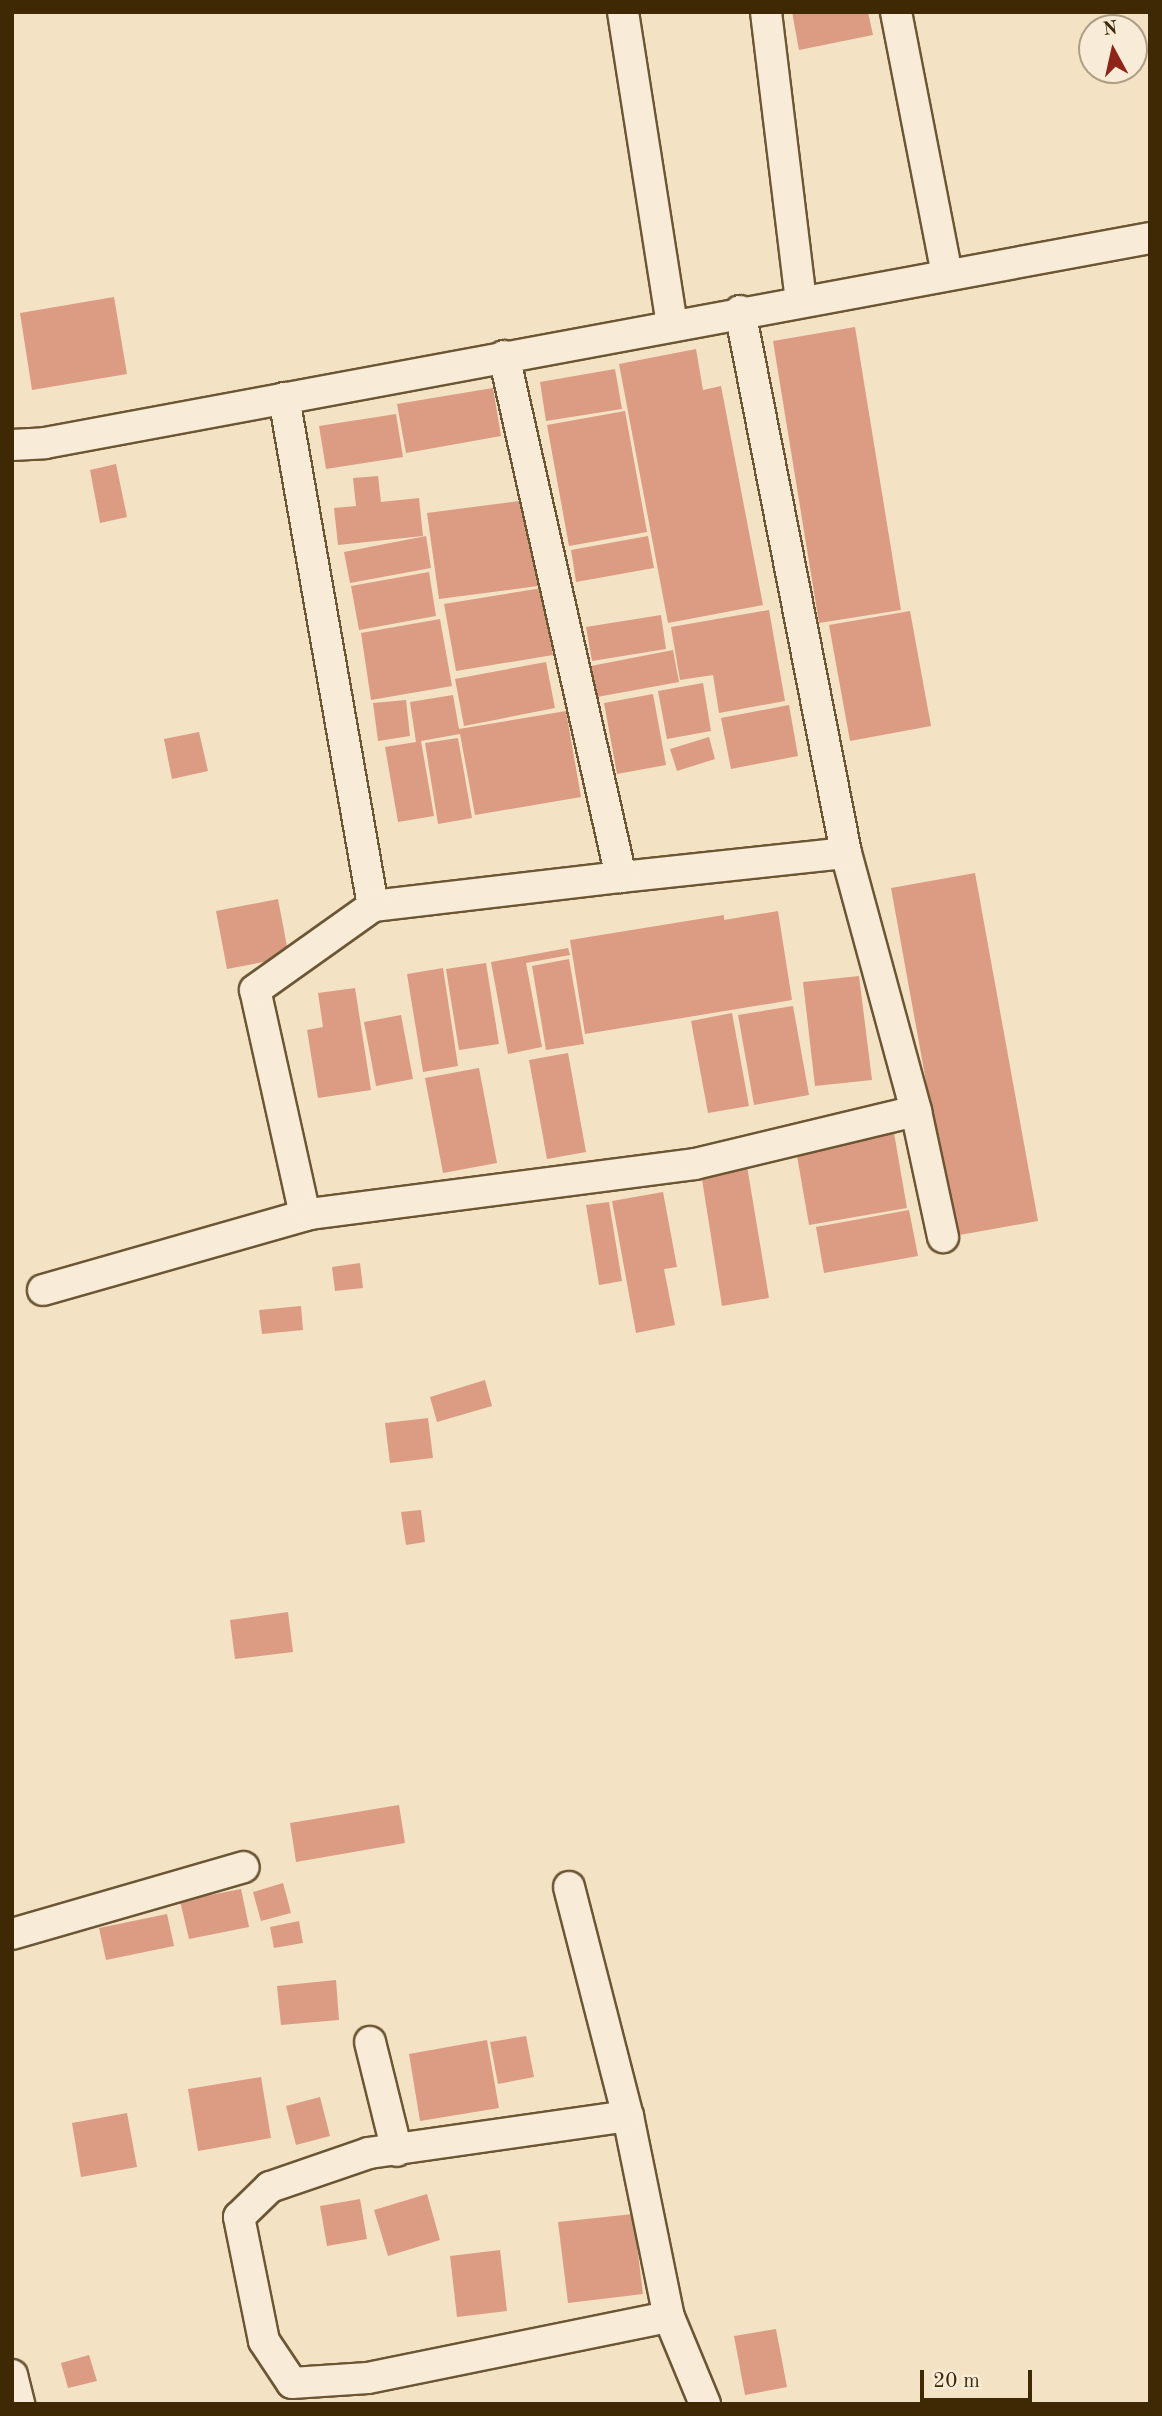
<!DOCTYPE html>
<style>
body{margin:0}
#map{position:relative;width:1162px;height:2416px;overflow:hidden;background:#f4e2c4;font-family:"Old Standard TT",serif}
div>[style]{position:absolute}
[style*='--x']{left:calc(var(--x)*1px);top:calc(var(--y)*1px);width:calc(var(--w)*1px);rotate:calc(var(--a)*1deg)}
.building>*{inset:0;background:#dc9c84}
.roads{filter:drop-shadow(2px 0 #6c5634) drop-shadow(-2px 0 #6c5634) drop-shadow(0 2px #6c5634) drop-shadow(0 -2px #6c5634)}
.minor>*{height:30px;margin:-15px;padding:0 15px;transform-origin:15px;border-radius:15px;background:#f8ecd9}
span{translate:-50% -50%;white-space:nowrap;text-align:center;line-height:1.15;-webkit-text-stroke:5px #f8ecd9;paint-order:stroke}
.frame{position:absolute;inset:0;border:14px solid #3f2804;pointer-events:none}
.north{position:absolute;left:1078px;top:14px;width:70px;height:70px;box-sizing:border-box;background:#f8ecd9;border:2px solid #ae9e84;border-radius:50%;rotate:352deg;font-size:19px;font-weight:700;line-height:28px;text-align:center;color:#3f2804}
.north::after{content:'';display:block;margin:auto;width:24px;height:32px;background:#8f2418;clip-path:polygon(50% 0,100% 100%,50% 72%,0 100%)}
.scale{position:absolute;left:920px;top:2370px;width:112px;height:32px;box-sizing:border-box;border:4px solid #3f2804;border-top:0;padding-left:9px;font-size:21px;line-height:24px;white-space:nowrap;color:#3f2804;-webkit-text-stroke:5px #f8ecd9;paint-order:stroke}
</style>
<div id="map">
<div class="building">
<div style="clip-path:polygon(792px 12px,868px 12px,873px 35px,799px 50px)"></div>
<div style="clip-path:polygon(114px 297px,127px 374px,32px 390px,20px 313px)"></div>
<div style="clip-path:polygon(855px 327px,901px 610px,819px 623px,773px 341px)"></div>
<div style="clip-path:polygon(696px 349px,703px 390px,721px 386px,763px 605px,668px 623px,619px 364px)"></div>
<div style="clip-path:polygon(615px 369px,622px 409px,546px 421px,540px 382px)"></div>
<div style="clip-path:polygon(493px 388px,501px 436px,406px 453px,397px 404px)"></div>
<div style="clip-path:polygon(625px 411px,647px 532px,569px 546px,547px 425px)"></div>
<div style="clip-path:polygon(396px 414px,403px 457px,326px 469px,319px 426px)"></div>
<div style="clip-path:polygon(116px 464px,127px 517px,100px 523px,90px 470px)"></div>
<div style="clip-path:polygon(378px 476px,381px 502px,419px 498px,423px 536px,338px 545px,334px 508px,356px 506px,353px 478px)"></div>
<div style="clip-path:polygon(527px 500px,538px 586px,439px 599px,427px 513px)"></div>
<div style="clip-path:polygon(426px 536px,431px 568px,350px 583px,344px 552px)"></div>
<div style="clip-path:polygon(648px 536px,654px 568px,576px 582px,571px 550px)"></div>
<div style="clip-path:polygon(429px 572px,436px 616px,359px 630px,351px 586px)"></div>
<div style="clip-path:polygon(542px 588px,553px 655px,456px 671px,444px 604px)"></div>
<div style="clip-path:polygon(769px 610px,785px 701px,719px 713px,713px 675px,680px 680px,671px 627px)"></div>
<div style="clip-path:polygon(910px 611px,931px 726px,850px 741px,829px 625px)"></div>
<div style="clip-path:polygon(661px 615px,666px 649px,592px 661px,586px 627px)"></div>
<div style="clip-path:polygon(440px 619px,452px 686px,371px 700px,361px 633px)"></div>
<div style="clip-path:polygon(673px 650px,679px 682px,597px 697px,591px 666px)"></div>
<div style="clip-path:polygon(546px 662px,555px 708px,464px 726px,455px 679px)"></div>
<div style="clip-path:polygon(703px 683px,711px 731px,667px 739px,658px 691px)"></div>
<div style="clip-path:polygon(653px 694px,666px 765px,617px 774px,604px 703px)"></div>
<div style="clip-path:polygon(453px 695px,459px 729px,566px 711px,581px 797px,475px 815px,460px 734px,421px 741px,434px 816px,398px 822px,385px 747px,416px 742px,410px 702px)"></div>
<div style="clip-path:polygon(406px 700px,410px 736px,378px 741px,373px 703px)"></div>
<div style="clip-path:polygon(789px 705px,798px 756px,731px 769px,721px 718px)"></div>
<div style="clip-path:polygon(199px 732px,208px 771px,172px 779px,164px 739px)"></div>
<div style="clip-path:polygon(709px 737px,715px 759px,677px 771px,670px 749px)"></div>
<div style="clip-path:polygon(458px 738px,472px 818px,438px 824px,425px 743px)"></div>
<div style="clip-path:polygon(975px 873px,1038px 1221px,954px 1236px,891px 888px)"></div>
<div style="clip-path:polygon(278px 899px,289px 957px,227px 969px,216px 911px)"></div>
<div style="clip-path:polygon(778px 911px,792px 1000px,585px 1034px,570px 940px,724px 915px,724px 920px)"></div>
<div style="clip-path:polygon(568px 948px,570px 955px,526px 963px,542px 1047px,508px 1054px,491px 962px)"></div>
<div style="clip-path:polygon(569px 959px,584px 1044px,546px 1050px,532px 966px)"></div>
<div style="clip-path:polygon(486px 963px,499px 1044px,459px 1050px,446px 969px)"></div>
<div style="clip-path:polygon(443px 968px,458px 1066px,423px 1072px,407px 974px)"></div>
<div style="clip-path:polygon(859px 976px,872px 1080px,815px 1086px,803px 982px)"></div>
<div style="clip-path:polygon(355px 988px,371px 1090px,318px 1098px,307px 1030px,323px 1027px,318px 993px)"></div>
<div style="clip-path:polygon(793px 1006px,809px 1095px,754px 1105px,738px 1015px)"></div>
<div style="clip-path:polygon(732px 1013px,749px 1106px,708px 1113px,691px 1021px)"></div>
<div style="clip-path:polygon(401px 1015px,413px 1079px,376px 1086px,364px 1022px)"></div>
<div style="clip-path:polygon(568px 1053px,586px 1152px,547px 1159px,529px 1060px)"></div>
<div style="clip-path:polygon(479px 1068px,497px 1163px,443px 1173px,425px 1078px)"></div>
<div style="clip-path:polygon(894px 1133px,907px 1208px,809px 1225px,796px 1150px)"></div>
<div style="clip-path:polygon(747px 1166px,769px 1298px,722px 1306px,701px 1173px)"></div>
<div style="clip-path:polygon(663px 1192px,677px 1267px,664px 1269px,675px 1325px,636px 1333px,612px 1201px)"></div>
<div style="clip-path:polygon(609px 1202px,622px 1281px,599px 1285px,586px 1205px)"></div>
<div style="clip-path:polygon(909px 1210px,918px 1256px,824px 1273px,816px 1227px)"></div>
<div style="clip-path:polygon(360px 1263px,363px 1288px,335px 1291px,332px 1267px)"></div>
<div style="clip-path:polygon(301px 1306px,303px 1330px,262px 1334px,259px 1310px)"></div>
<div style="clip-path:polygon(485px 1380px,492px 1406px,437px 1422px,430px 1397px)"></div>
<div style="clip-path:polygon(428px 1418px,433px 1458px,390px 1463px,385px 1423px)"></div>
<div style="clip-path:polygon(421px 1510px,425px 1542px,406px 1545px,401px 1512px)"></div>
<div style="clip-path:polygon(288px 1612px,293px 1652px,235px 1659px,230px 1620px)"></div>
<div style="clip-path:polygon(399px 1805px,405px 1843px,296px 1862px,290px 1823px)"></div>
<div style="clip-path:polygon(283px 1883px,291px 1913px,261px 1921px,253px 1892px)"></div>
<div style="clip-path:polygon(241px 1889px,249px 1927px,189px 1939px,180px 1901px)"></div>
<div style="clip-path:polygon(167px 1914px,174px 1946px,106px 1960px,99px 1928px)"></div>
<div style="clip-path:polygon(299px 1921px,303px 1943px,274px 1948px,270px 1927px)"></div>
<div style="clip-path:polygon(336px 1980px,339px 2020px,281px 2025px,277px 1986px)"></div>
<div style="clip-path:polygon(526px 2036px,534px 2077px,498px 2084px,490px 2042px)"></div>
<div style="clip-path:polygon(487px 2040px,499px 2108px,420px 2121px,409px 2054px)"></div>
<div style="clip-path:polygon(261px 2077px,271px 2138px,198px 2151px,188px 2089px)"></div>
<div style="clip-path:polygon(320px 2097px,330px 2136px,296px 2145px,286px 2106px)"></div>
<div style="clip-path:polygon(127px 2113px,137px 2167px,81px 2177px,72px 2123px)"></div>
<div style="clip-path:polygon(427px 2194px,440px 2240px,388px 2256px,374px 2210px)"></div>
<div style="clip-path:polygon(360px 2199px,367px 2239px,327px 2246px,320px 2206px)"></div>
<div style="clip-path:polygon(633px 2214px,643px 2294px,568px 2303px,558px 2222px)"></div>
<div style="clip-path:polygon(500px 2250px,507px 2311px,457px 2317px,450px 2256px)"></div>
<div style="clip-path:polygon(776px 2329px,787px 2387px,745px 2395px,734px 2336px)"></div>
<div style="clip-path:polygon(89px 2355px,97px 2381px,68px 2388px,61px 2363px)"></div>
</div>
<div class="roads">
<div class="minor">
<div style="--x:623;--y:12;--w:316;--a:81.1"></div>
<div style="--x:766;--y:12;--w:290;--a:83.1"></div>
<div style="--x:896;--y:12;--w:267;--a:79"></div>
<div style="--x:740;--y:311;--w:552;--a:78.93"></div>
<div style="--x:846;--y:853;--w:267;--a:74.8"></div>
<div style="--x:916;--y:1111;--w:129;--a:77.9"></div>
<div style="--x:504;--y:356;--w:534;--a:77.34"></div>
<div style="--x:621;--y:877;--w:226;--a:-6.1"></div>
<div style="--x:284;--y:398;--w:516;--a:80.06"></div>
<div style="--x:373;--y:906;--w:250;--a:-6.7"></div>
<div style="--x:12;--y:445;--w:33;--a:-3"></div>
<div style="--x:45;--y:443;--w:1124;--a:-10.51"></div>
<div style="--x:305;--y:1215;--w:230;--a:-102.5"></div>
<div style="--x:255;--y:990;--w:145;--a:-35.4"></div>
<div style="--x:43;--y:1290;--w:278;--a:-15.9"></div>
<div style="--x:310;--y:1214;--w:388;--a:-7.4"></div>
<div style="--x:695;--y:1164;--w:227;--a:-13.5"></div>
<div style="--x:569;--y:1887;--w:236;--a:75.6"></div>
<div style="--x:628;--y:2116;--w:205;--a:78.5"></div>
<div style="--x:669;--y:2317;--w:94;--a:67.5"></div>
<div style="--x:12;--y:1934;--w:241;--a:-16.1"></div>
<div style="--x:370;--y:2042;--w:112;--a:76.1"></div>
<div style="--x:628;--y:2116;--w:262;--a:171.9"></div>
<div style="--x:369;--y:2153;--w:105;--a:161"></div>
<div style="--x:270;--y:2187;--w:43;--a:135.9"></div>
<div style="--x:239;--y:2217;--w:126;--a:78.6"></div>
<div style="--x:264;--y:2341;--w:50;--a:56.3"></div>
<div style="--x:292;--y:2383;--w:76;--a:-3.8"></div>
<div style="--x:368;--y:2378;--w:307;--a:-11.5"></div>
<div style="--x:12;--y:2375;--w:30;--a:76"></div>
</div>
</div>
<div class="frame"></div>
<div class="north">N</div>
<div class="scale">20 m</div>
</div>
